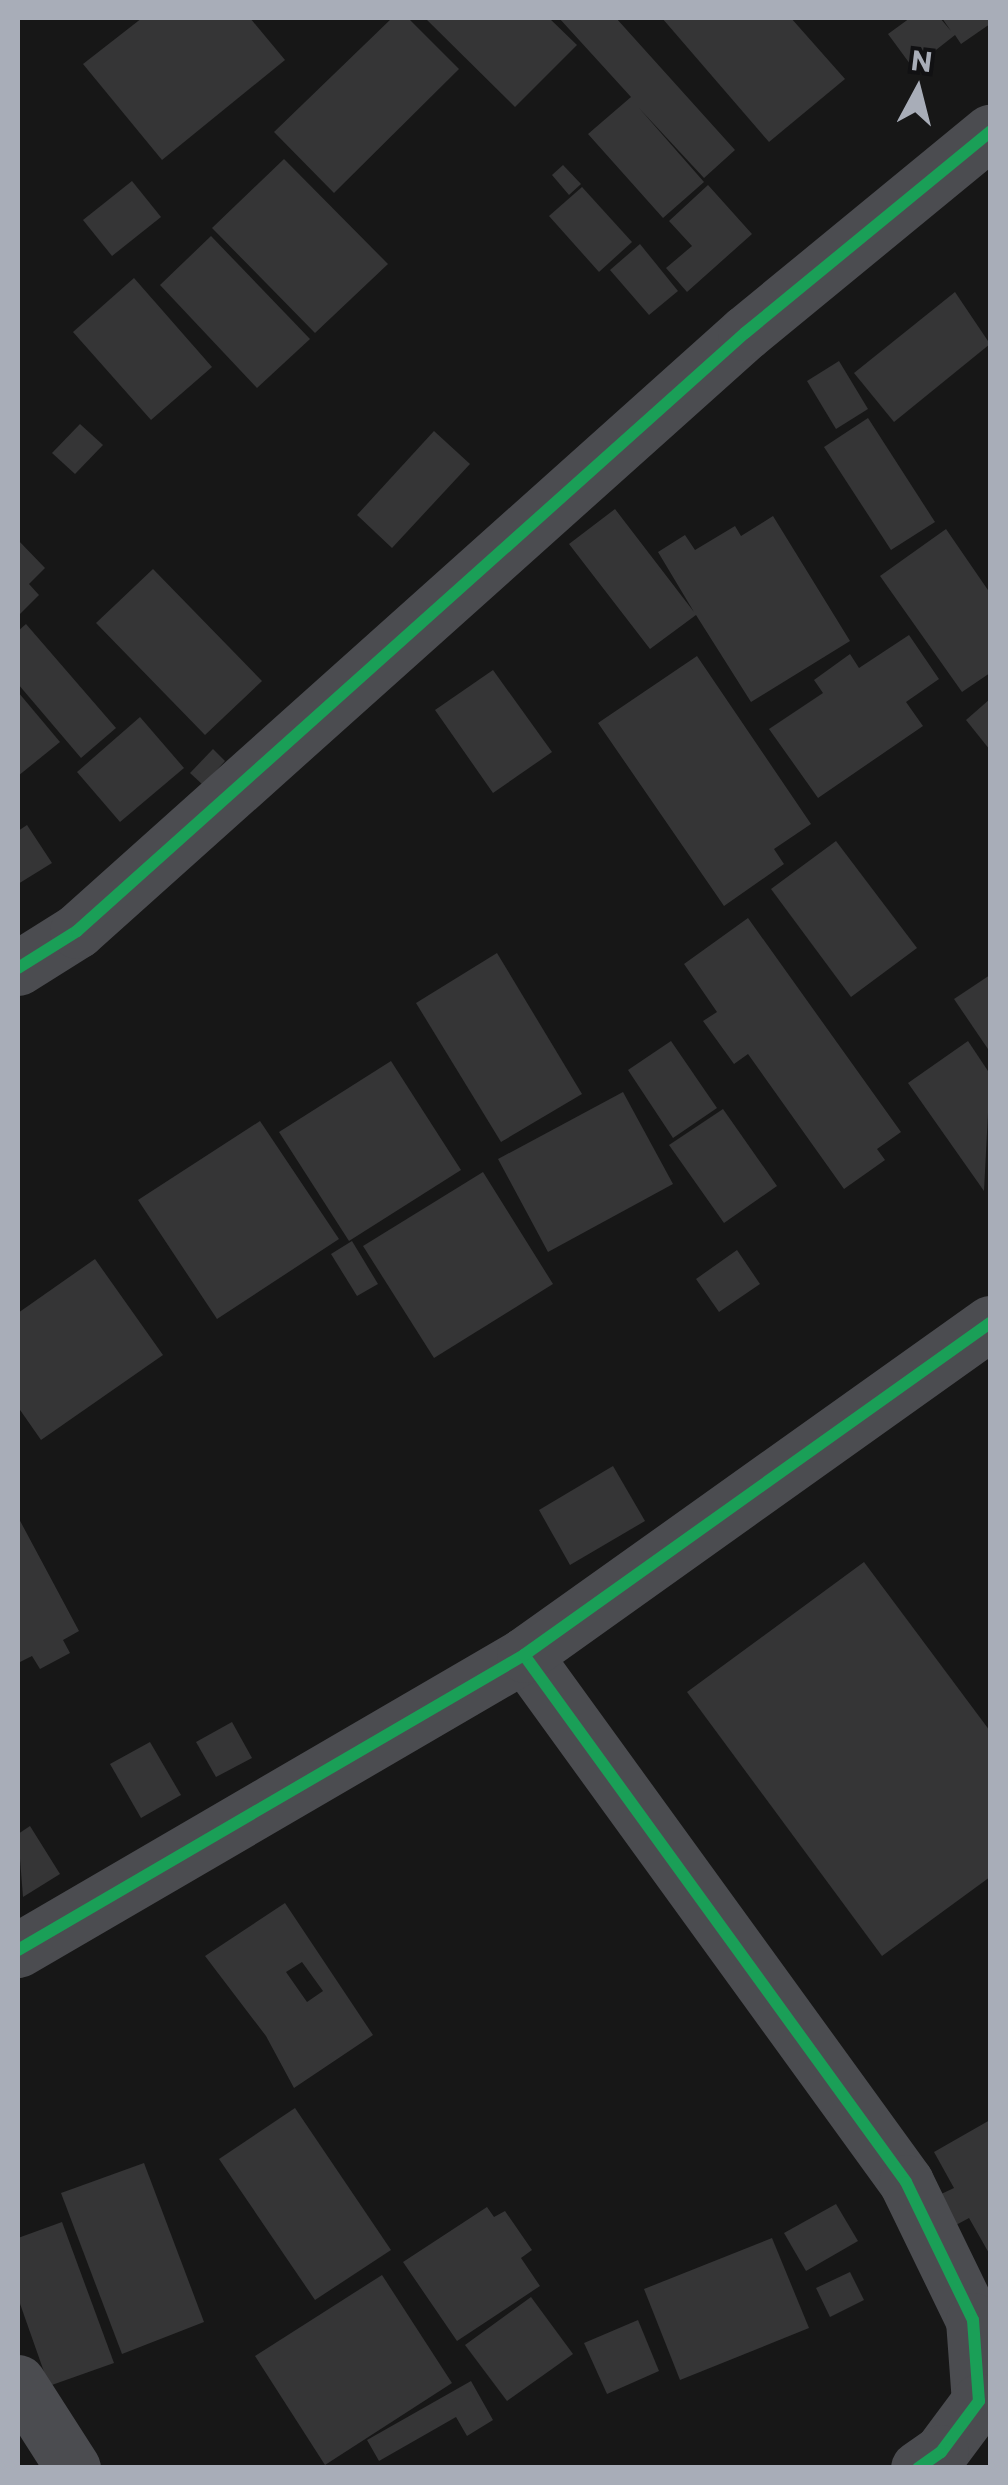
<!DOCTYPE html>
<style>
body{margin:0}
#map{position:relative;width:1008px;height:2485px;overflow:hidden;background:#171717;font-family:Commissioner,sans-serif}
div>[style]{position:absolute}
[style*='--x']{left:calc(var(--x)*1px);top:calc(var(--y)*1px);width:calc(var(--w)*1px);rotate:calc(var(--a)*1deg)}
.building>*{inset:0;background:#353536}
.minor>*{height:55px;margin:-27.5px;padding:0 27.5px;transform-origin:27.5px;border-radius:27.5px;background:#4b4c50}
.cycleway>*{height:12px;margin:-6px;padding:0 6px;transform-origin:6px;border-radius:6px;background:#1a9f57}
span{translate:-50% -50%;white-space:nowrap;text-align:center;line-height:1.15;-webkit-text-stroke:8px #111113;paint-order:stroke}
.frame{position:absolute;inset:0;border:20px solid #a8adb8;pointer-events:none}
.north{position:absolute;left:868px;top:40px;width:100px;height:100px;-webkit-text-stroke:8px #111113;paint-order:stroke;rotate:7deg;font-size:28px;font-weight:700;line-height:40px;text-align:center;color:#a8adb8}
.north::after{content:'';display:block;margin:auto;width:35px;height:45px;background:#a8adb8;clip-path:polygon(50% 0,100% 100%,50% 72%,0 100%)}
</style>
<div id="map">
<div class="building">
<div style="clip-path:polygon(142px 18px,250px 18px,285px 60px,162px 160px,83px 64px)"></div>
<div style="clip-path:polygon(392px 18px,408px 18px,459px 69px,334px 193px,274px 132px)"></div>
<div style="clip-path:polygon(425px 18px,549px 18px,577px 45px,515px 107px)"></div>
<div style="clip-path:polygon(559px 18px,616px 18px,735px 150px,704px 178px,639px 108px,704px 182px,663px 218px,588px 134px,631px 97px)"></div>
<div style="clip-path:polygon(662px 18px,791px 18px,845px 79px,769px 142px)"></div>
<div style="clip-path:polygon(910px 18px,940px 18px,951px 31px,942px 18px,990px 18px,990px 24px,961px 44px,955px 35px,913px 68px,888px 34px)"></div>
<div style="clip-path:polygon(284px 159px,388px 264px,315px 333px,212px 228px)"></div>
<div style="clip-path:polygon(563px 165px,581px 184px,569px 195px,552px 175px)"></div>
<div style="clip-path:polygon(132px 181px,161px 217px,112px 256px,83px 220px)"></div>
<div style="clip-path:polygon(708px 185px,752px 234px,687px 292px,666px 268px,692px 246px,669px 221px)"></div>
<div style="clip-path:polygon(582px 187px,632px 242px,599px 272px,549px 216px)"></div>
<div style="clip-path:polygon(211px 236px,310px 339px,257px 388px,160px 285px)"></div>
<div style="clip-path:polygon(640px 244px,678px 291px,649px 315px,610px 270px)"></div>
<div style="clip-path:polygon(134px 278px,212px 367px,151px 420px,73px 332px)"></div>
<div style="clip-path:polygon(955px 292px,990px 344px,894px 422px,854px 373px)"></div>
<div style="clip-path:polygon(839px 361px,868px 409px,836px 429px,807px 381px)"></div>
<div style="clip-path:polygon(868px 418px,935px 522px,891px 550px,824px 447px)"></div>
<div style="clip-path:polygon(80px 424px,103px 445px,75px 474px,52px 453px)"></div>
<div style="clip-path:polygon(434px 431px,470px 464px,392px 548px,357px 515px)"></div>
<div style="clip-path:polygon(615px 509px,694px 612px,658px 552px,685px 535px,695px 550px,735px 526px,741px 536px,773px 516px,850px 641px,751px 702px,696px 615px,650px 649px,569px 544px)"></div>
<div style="clip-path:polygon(946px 529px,990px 593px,990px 673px,962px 692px,880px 576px)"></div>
<div style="clip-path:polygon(18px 540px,45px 568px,29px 584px,39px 595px,18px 616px)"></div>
<div style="clip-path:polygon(153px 569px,262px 681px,205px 735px,96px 623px)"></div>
<div style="clip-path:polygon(26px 624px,116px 728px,81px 758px,18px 684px,18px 631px)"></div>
<div style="clip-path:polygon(909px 635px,939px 679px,906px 702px,923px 726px,818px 798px,769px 729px,823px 693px,814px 680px,850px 654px,859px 668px)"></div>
<div style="clip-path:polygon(697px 656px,811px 824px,774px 849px,784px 864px,724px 906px,598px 723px)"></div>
<div style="clip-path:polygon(493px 670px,552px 752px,493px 793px,435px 710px)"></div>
<div style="clip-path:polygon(18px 692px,60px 742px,18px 776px)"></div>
<div style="clip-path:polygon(990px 699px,990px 750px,966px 720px)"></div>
<div style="clip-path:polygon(140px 717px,184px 768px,120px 822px,77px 772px)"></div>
<div style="clip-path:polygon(213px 749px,225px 761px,203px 785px,190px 773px)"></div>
<div style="clip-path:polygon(27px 825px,52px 863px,18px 884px,18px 831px)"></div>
<div style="clip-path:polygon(836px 841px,917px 948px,851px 997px,771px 889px)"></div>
<div style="clip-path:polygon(748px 918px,901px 1132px,877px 1149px,885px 1160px,844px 1189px,748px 1054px,734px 1064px,703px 1021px,717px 1012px,684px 964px)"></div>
<div style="clip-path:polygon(497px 953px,582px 1094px,501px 1142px,416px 1003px)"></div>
<div style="clip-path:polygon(990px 975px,990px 1052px,954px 999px)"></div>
<div style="clip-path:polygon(671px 1041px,717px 1108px,673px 1138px,628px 1070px)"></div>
<div style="clip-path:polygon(968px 1041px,990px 1074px,984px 1191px,908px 1083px)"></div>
<div style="clip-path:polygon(391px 1061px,461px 1170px,349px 1241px,279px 1132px)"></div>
<div style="clip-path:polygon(623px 1092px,673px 1184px,548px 1252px,498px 1159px)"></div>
<div style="clip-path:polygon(723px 1109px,777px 1186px,724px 1223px,669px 1145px)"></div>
<div style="clip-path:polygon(260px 1121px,339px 1239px,217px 1319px,138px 1200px)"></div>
<div style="clip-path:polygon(483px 1172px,553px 1284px,434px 1358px,363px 1246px)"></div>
<div style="clip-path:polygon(352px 1241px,378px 1284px,357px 1296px,331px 1254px)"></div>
<div style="clip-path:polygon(737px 1250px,760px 1284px,719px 1312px,696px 1279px)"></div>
<div style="clip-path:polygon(95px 1259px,163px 1355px,41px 1440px,18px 1407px,18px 1313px)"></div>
<div style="clip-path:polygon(613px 1466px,645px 1521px,570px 1565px,539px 1510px)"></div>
<div style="clip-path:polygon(18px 1517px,79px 1631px,63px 1640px,70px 1653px,40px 1669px,32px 1656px,18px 1663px)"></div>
<div style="clip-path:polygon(864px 1562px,990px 1731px,990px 1877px,882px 1956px,687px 1692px)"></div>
<div style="clip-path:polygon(232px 1722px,252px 1758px,216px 1777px,196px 1742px)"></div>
<div style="clip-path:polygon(150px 1742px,181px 1795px,141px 1818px,110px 1764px)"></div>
<div style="clip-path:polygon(30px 1826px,60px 1874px,23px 1897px,18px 1834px)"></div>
<div style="clip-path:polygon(evenodd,285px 1903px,373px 2035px,294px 2088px,266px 2036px,205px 1956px,285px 1903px,302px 1962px,323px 1991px,307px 2002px,286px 1972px,302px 1962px)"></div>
<div style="clip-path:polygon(295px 2108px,391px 2250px,315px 2300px,219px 2159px)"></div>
<div style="clip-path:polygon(990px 2120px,990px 2255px,969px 2218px,956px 2225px,939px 2195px,954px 2188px,934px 2152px)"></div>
<div style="clip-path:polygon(144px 2163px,204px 2322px,122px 2354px,61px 2193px)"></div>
<div style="clip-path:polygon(836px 2204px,858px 2241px,806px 2271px,784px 2233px)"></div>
<div style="clip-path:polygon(487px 2207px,494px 2217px,505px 2211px,532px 2250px,521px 2258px,540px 2286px,457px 2341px,403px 2262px)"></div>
<div style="clip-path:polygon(62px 2222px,114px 2363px,49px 2386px,18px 2298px,18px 2238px)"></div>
<div style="clip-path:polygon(772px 2238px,809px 2328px,680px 2380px,644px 2289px)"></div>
<div style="clip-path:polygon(850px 2272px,864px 2300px,830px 2317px,816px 2288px)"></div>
<div style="clip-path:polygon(382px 2275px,452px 2383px,325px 2465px,255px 2356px)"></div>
<div style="clip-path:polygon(531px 2297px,573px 2354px,507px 2401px,465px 2345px)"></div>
<div style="clip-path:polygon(638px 2320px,659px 2371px,607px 2394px,584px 2343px)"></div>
<div style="clip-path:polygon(471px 2381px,493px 2420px,467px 2436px,456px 2417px,379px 2461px,367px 2440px)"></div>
</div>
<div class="minor">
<div style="--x:18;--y:968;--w:70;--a:-32.1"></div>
<div style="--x:77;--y:931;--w:897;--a:-41.84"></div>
<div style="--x:745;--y:333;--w:317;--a:-39.4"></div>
<div style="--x:524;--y:1655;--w:651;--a:54.06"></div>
<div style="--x:906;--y:2182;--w:153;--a:64.1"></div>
<div style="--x:973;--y:2320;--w:81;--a:85.8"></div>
<div style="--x:979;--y:2401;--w:64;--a:126.7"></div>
<div style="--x:941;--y:2452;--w:28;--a:145"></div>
<div style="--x:18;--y:1950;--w:586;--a:-30.24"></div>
<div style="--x:524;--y:1655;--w:572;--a:-35.47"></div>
<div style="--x:18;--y:2382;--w:102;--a:57.4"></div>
</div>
<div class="cycleway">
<div style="--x:18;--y:968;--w:70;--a:-32.1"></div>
<div style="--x:77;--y:931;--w:897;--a:-41.84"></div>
<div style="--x:745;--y:333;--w:317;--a:-39.4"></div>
<div style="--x:524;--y:1655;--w:651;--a:54.06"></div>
<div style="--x:906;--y:2182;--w:153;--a:64.1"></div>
<div style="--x:973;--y:2320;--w:81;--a:85.8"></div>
<div style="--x:979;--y:2401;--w:64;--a:126.7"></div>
<div style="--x:941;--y:2452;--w:28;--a:145"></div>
<div style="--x:18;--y:1950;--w:586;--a:-30.24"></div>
<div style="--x:524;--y:1655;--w:572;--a:-35.47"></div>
</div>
<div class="frame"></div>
<div class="north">N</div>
</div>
